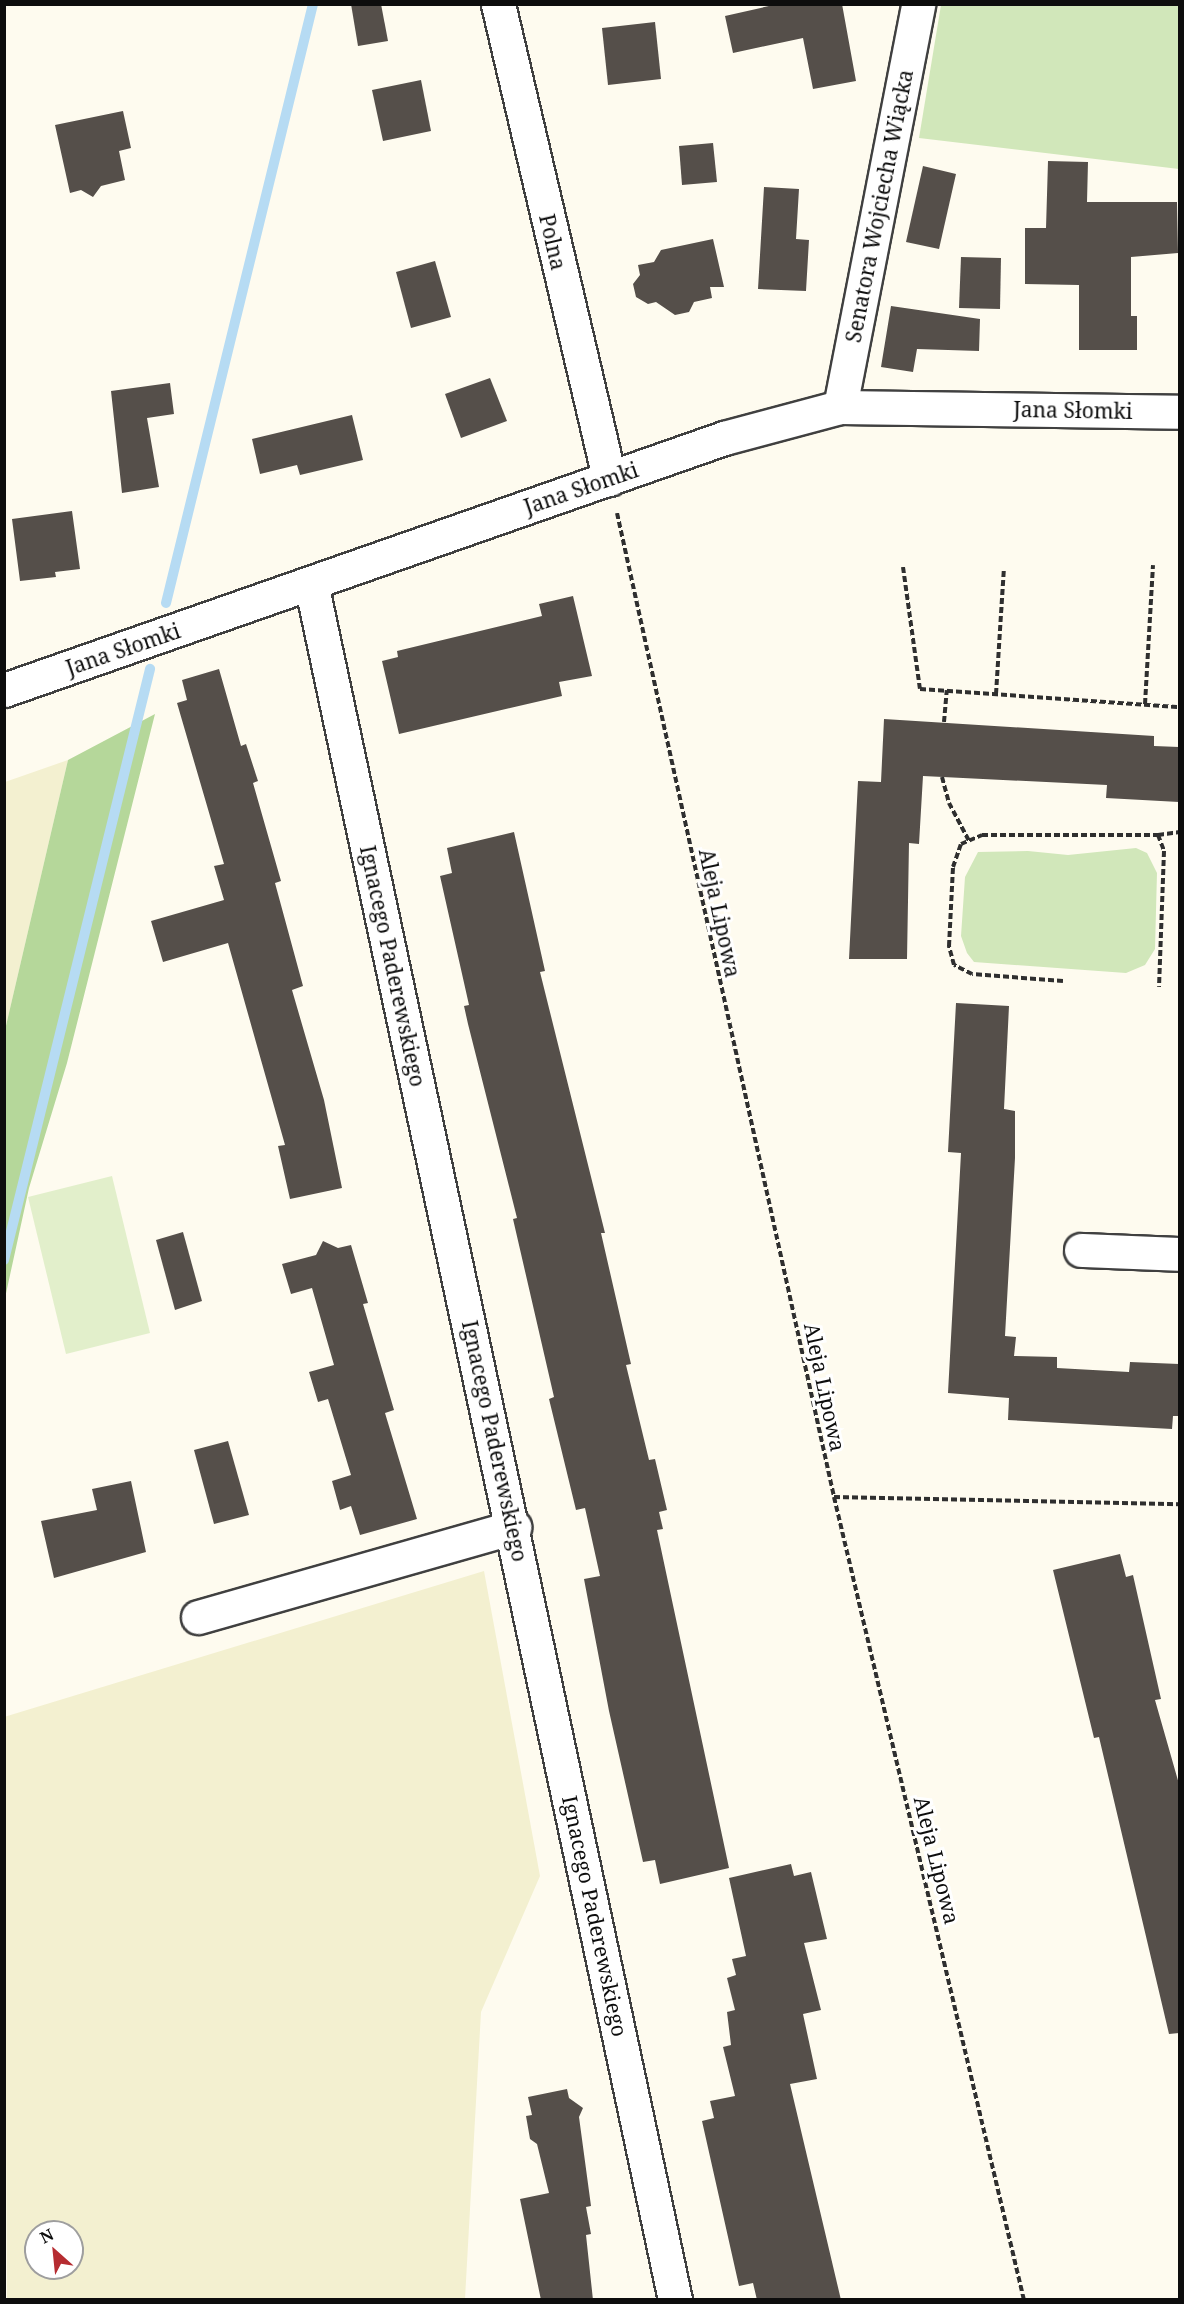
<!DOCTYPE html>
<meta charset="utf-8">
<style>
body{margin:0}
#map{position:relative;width:1184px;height:2304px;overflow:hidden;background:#fefbef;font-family:"Noto Serif",serif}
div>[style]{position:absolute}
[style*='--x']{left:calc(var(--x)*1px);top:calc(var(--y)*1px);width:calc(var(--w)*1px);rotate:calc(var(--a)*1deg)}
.farmland>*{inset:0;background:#f3f0d0}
.green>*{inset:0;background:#d1e7ba}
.forest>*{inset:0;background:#b5d79a}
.pitch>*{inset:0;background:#e2efcb}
.stream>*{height:10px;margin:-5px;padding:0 5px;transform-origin:5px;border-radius:5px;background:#b6dbf3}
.building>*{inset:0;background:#554f4a}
.path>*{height:4px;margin-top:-2px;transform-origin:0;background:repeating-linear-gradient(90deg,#2f2f2f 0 6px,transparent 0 9px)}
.roads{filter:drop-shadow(2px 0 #404040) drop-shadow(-2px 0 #404040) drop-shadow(0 2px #404040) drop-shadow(0 -2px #404040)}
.minor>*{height:33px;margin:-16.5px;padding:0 16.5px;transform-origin:16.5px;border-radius:16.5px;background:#fff}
span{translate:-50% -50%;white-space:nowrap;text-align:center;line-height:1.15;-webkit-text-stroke:6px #fff;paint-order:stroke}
.street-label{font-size:21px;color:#0d0d0d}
.frame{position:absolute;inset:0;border:6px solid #0d0d0d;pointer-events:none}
.north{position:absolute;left:24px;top:2220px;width:60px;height:60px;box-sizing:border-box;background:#fff;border:2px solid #9e9e9e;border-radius:50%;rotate:333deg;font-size:16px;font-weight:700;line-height:24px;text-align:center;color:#0d0d0d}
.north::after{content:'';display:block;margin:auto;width:21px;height:27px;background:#b62c31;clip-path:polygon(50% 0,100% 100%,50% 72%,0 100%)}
</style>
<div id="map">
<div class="farmland">
<div style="clip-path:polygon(68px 760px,5px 1030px,5px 782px)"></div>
<div style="clip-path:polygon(evenodd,484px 1571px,540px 1876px,481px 2012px,465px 2299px,7px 2299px,4px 1717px,484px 1571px,36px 2232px,72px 2232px,72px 2268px,36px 2268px,36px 2232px)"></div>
</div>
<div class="green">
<div style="clip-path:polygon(941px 5px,1179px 5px,1179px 169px,919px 138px)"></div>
<div style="clip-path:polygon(1136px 848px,1147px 853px,1157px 873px,1155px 949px,1145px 965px,1126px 973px,974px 962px,967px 953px,961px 936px,965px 877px,978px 852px,1028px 851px,1068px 855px)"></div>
</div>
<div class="forest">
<div style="clip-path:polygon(155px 714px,67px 1063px,29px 1188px,5px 1298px,5px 1030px,68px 760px)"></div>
</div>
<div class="pitch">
<div style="clip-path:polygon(112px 1176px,150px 1333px,66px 1354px,28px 1197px)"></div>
</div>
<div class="stream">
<div style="--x:166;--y:603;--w:617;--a:-76.21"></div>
<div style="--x:4;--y:1260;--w:609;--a:-76.12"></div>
</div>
<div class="building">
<div style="clip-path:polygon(351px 4px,381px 4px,388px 41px,358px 46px)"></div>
<div style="clip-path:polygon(778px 4px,842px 4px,856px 81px,813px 89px,803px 38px,733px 53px,725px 16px)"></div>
<div style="clip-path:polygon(655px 22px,661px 79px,608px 85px,602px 28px)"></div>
<div style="clip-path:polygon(421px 80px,431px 131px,383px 141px,372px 90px)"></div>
<div style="clip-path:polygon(123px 111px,131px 148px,119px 151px,125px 180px,101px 186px,93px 197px,81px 190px,70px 193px,55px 125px)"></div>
<div style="clip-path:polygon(713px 143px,717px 182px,682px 185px,679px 146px)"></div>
<div style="clip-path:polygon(1048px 161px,1088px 162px,1087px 202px,1177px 202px,1178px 253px,1131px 257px,1131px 316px,1137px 316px,1137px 350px,1079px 350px,1079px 285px,1025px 284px,1025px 228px,1046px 228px)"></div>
<div style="clip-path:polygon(923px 166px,956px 174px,939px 249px,906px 242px)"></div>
<div style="clip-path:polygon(764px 187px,799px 189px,796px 239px,809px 240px,806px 291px,758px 289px)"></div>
<div style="clip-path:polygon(713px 239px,724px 287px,710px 287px,712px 298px,694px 302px,689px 312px,675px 315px,656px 302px,648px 304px,636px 297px,633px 284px,640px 275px,638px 265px,654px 262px,661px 250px)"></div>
<div style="clip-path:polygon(961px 257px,1001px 258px,1000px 309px,959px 308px)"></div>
<div style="clip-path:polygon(435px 261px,451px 317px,411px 328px,396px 272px)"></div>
<div style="clip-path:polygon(891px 306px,980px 319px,979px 351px,917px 349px,913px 372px,881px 367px)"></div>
<div style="clip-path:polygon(490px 378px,507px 421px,461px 438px,445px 394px)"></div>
<div style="clip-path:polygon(170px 383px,174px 414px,147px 418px,159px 487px,122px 493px,111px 391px)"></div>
<div style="clip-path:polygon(352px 415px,363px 460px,300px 475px,297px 465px,260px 474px,252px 439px)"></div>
<div style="clip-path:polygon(72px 511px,80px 569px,55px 572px,56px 577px,20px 581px,12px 519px)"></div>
<div style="clip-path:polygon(573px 596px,592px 676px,559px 682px,562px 696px,399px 734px,382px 661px,398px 657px,397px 651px,542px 616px,539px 604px)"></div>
<div style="clip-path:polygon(219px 669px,241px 746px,246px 744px,258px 781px,253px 783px,281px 881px,275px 883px,303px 986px,292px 990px,324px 1100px,342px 1188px,290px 1199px,278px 1146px,285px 1145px,228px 943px,163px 962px,151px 921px,224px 900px,214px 866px,224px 864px,177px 703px,187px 700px,182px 680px)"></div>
<div style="clip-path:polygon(884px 719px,1154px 736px,1154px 746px,1179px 747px,1179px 802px,1106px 798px,1107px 785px,923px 776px,919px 844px,909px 843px,907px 959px,849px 959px,858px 781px,881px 782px)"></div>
<div style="clip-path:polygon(514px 832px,545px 971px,540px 972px,605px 1233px,601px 1233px,631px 1364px,626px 1365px,649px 1460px,655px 1459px,667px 1510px,659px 1512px,663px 1529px,657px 1530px,729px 1868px,660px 1884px,655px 1860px,643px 1862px,609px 1711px,584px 1579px,600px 1576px,585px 1508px,576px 1510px,549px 1399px,554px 1397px,513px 1219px,517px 1218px,468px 1024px,464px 1006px,469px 1005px,440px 876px,452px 873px,447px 848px)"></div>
<div style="clip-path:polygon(956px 1003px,1009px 1006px,1004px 1109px,1015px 1111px,1015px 1158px,1005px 1336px,1016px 1337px,1014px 1356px,1057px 1357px,1057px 1368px,1129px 1372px,1130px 1362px,1179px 1364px,1179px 1416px,1173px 1416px,1172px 1429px,1008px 1420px,1009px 1398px,948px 1393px,961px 1153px,948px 1152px)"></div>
<div style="clip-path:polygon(183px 1232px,202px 1301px,175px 1310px,156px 1240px)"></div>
<div style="clip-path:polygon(323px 1241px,338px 1248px,351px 1245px,368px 1303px,363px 1304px,394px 1410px,385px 1413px,417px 1519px,360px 1535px,351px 1506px,340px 1510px,332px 1481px,351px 1475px,328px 1399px,318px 1402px,309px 1372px,334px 1365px,312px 1288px,291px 1294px,282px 1264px,316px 1255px)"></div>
<div style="clip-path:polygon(228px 1441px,249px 1515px,214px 1524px,194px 1450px)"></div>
<div style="clip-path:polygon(131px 1481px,146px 1552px,54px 1578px,41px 1521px,97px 1510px,92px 1489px)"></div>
<div style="clip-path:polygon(1120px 1554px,1126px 1577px,1133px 1575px,1161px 1699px,1155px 1700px,1179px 1784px,1179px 2033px,1169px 2034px,1099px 1737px,1094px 1738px,1053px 1570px)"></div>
<div style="clip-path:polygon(791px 1864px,794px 1876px,811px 1872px,827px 1939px,804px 1943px,821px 2010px,803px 2014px,817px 2079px,790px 2084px,841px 2300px,757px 2300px,753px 2283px,739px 2286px,702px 2121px,714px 2118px,710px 2101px,735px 2096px,723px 2047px,731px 2045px,727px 2012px,735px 2010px,727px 1978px,736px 1975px,732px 1959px,746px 1956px,729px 1878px)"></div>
<div style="clip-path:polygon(567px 2089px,569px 2098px,583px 2108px,579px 2117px,591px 2206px,586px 2207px,591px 2234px,586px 2235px,593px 2300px,541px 2300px,520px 2199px,549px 2193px,537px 2144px,530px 2139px,526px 2116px,532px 2115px,528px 2097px)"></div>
</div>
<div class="path">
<div style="--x:617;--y:513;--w:1008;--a:77.56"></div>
<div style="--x:834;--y:1497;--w:825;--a:76.69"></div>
<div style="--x:903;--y:567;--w:123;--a:82.1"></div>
<div style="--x:920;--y:689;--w:261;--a:4"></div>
<div style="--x:996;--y:694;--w:126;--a:-86.4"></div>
<div style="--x:1145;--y:704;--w:139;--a:-86.7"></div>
<div style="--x:944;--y:722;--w:32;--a:-85"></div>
<div style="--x:942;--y:777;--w:27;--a:75"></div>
<div style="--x:949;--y:803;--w:43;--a:62.2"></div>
<div style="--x:1158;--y:835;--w:22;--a:-8"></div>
<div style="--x:1063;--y:981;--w:91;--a:-175.6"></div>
<div style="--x:972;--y:974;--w:20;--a:-153"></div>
<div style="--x:954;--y:965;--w:20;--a:-105"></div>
<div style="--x:949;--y:946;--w:79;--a:-87.1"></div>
<div style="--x:953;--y:867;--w:24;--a:-71"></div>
<div style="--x:961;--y:844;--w:23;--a:-23"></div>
<div style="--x:982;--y:835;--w:176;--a:0"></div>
<div style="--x:1158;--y:835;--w:17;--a:69"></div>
<div style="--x:1164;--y:851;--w:136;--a:92.1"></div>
<div style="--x:834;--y:1497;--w:346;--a:1.2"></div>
</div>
<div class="roads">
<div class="minor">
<div style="--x:498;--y:4;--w:488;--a:76.8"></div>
<div style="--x:840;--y:407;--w:410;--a:-79"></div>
<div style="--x:311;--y:583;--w:1755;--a:78.03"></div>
<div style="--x:4;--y:690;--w:763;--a:-19.29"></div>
<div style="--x:724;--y:438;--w:120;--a:-15"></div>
<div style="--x:840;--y:407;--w:340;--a:0.8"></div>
<div style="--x:1081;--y:1250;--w:99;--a:2.3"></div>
<div style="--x:198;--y:1617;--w:329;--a:-15.9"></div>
</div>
</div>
<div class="street-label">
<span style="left:879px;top:206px;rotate:-79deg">Senatora Wojciecha Wiącka</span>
<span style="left:553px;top:242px;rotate:77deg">Polna</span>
<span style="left:1073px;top:410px;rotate:1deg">Jana Słomki</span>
<span style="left:581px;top:488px;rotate:-19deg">Jana Słomki</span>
<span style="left:123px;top:649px;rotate:-19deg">Jana Słomki</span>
<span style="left:720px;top:913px;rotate:78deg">Aleja Lipowa</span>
<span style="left:393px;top:966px;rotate:78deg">Ignacego Paderewskiego</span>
<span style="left:825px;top:1387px;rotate:78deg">Aleja Lipowa</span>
<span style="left:495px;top:1441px;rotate:78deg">Ignacego Paderewskiego</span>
<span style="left:937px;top:1860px;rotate:76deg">Aleja Lipowa</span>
<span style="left:595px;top:1916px;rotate:78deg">Ignacego Paderewskiego</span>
</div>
<div class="frame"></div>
<div class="north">N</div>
</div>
